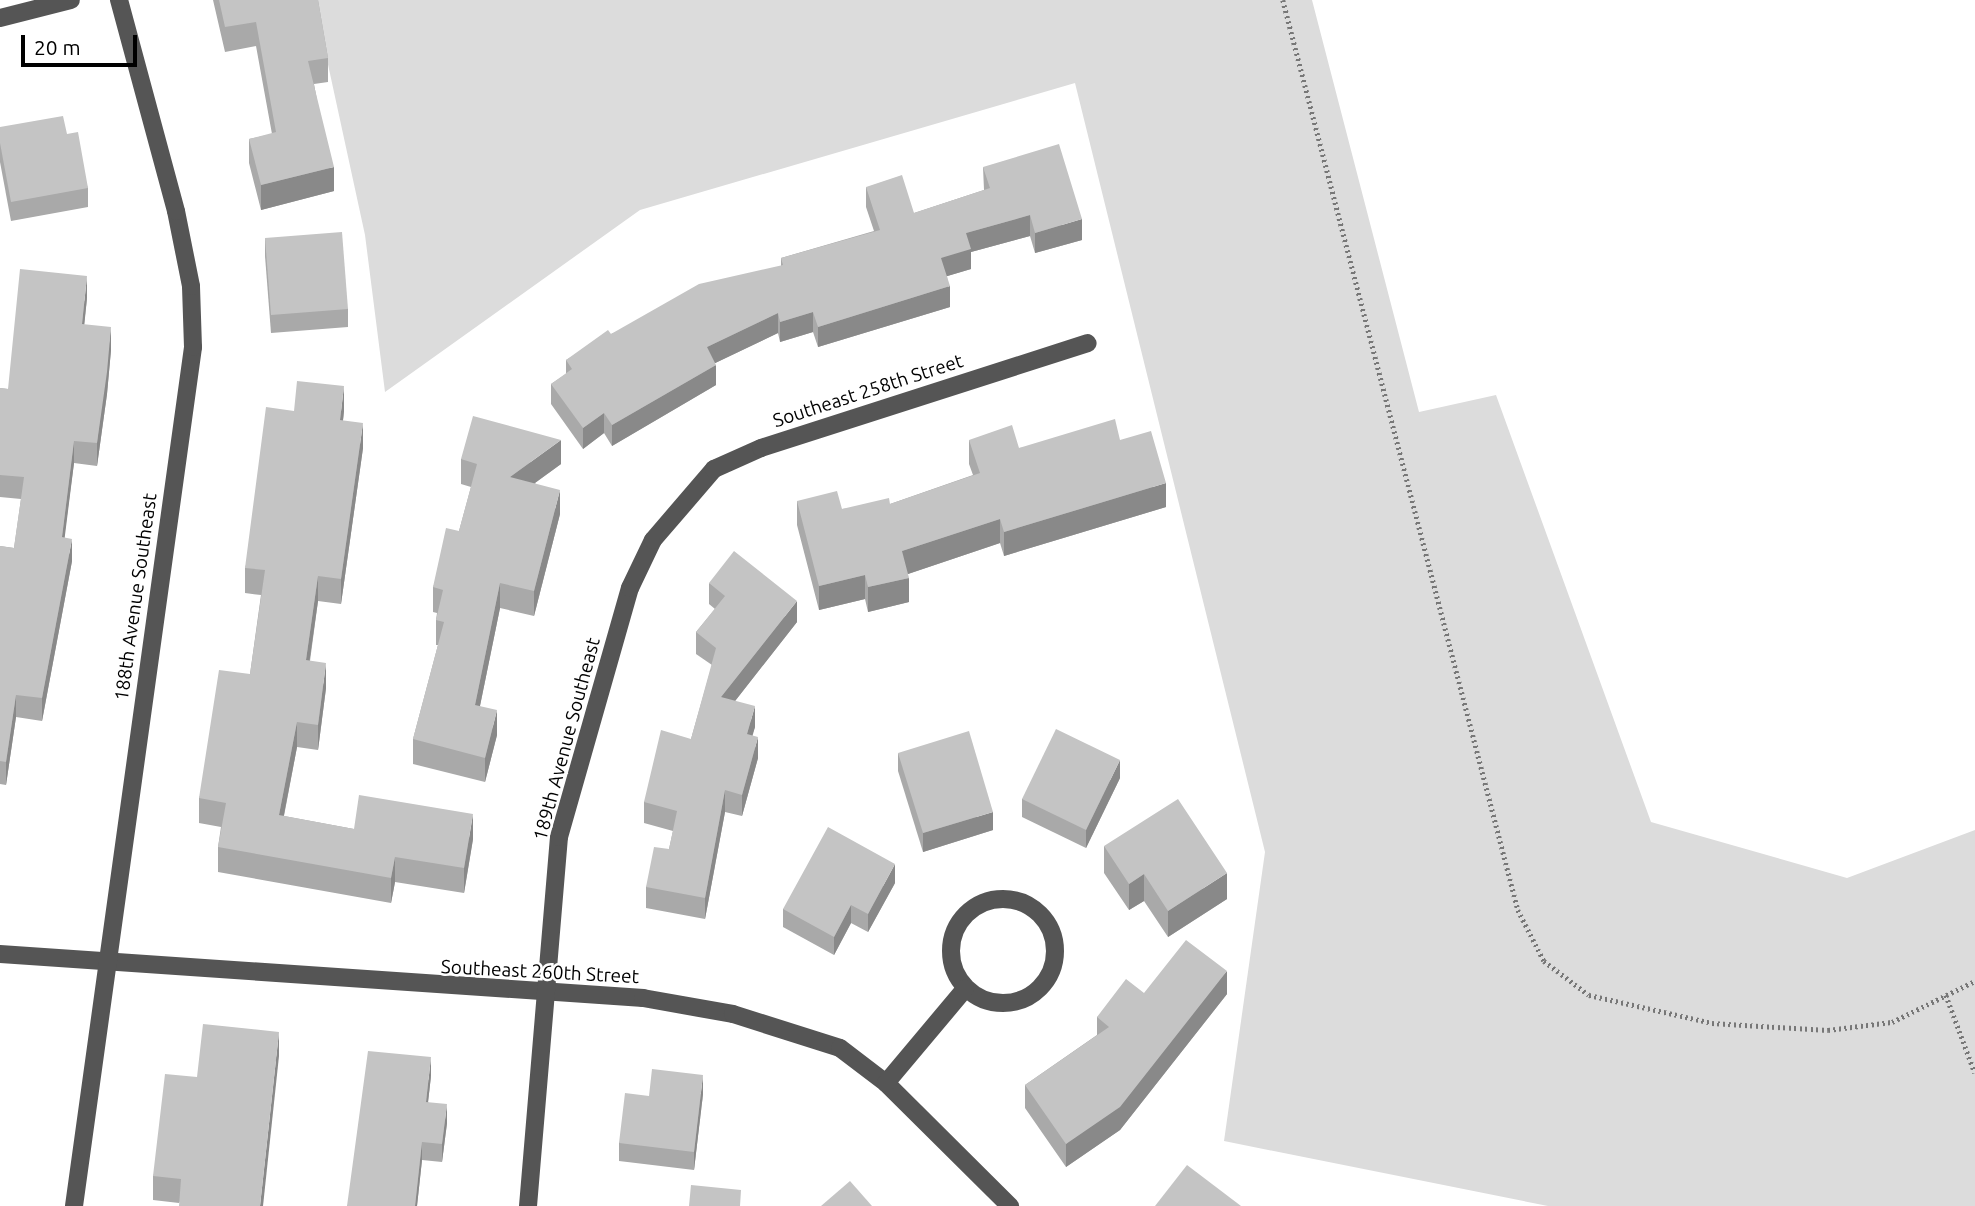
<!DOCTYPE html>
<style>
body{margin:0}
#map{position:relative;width:1975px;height:1206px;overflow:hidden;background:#fff;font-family:Ubuntu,sans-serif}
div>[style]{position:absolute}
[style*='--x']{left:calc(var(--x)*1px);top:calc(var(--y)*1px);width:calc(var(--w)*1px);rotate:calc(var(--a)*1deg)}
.green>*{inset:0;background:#dcdcdc}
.path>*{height:4.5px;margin-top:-2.25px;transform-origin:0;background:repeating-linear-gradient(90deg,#777 0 2px,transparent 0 5.5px)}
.minor>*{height:18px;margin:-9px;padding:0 9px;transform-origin:9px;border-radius:9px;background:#555}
.minor>.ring{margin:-9px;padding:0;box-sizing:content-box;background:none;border:18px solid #555;border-radius:50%}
.wall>*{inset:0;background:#a9a9a9}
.shaded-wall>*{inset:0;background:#898989}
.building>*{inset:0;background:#c4c4c4}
span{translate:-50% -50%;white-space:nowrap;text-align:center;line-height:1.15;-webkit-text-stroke:5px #fff;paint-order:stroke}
.street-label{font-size:19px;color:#000}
.scale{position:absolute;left:21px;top:35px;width:116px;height:32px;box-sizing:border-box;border:4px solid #000;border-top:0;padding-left:9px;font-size:21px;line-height:24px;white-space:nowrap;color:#000;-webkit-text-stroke:5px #fff;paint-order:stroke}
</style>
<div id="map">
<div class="green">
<div style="clip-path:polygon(314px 0,1312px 0,1419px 412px,1496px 395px,1651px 822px,1847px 878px,1975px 830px,1975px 1206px,1548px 1206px,1224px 1141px,1265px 852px,1075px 83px,640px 210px,385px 392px,365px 235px)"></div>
</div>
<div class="path">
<div style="--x:1283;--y:0;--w:940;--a:75.52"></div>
<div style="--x:1518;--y:910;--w:57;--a:63"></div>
<div style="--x:1544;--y:961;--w:56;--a:37.1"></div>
<div style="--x:1589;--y:995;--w:126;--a:12.8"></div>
<div style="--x:1712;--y:1023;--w:116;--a:3.5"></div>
<div style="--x:1828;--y:1030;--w:64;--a:-7.1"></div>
<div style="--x:1892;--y:1022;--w:93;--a:-26.3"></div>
<div style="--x:1946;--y:995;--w:83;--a:69.6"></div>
</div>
<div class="minor">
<div style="--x:0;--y:18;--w:73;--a:-14.2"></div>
<div class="ring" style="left:951px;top:899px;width:86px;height:86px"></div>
<div style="--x:0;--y:954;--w:645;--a:3.91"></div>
<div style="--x:643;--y:998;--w:91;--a:10.1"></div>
<div style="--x:733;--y:1014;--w:112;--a:17.6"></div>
<div style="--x:840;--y:1048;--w:58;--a:37.3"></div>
<div style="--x:886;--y:1083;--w:175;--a:44.8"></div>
<div style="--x:886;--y:1083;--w:123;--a:-50"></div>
<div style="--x:74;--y:1206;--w:867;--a:-82.11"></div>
<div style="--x:193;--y:347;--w:61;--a:-91.9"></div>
<div style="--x:191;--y:286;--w:76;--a:-101.3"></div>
<div style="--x:176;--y:211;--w:219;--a:-105.1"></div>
<div style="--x:528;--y:1206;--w:370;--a:-85.2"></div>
<div style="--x:559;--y:837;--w:259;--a:-74.1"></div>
<div style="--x:630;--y:588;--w:53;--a:-64.4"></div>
<div style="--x:653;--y:540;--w:94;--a:-49.3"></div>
<div style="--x:714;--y:469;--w:51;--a:-24.1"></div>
<div style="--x:761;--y:448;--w:343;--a:-17.8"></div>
</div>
<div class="wall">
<div style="clip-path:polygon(213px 0,318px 0,328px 58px,328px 82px,314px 84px,334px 191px,261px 210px,249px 163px,249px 139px,272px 134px,256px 46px,225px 52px)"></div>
<div style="clip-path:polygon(0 127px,67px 134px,88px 188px,88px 207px,11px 221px,0 162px)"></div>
<div style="clip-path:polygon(983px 167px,1082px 240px,1035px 253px,1030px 236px,971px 252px,971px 269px,947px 276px,950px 307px,818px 347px,813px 332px,780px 342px,778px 333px,715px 363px,716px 385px,612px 446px,604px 433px,583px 449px,551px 404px,551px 384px,566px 374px,566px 360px,611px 334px,781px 266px,781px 258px,874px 231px,866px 207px,866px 187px,914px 213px,984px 190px)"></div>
<div style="clip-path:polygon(265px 238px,348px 309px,348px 327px,271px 333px,265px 256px)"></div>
<div style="clip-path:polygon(87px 298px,84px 325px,111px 350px,107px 394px,97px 466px,74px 463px,64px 538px,72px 561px,42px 721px,16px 717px,6px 785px,0 784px,0 546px,14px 548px,21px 499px,0 497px,0 388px,8px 389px)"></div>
<div style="clip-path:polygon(294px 411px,344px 411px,343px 421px,363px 448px,341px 604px,318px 601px,310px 661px,326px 688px,318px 750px,297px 747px,284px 816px,354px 829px,473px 839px,464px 893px,395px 882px,391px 903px,218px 872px,218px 847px,221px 827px,199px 823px,199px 798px,250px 674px,261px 595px,245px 593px,245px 568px)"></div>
<div style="clip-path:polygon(969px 440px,1019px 448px,1120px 440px,1166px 507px,1004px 556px,1000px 543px,908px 574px,909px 602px,868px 612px,865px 599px,819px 610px,797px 525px,797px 501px,842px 509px,890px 504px,973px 475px,969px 464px)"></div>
<div style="clip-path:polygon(461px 459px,561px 464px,535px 483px,560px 514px,534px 616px,500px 608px,480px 706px,497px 735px,485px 782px,413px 764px,413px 739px,438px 645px,436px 645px,436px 620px,437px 613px,433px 612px,433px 587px,459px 531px,471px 487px,461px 484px)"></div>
<div style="clip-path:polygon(709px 583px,797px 622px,735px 701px,755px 727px,752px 735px,758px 758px,742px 816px,725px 812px,705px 919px,646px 908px,646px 887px,669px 849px,673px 831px,644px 823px,644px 802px,691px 739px,712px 665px,696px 654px,696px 632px,715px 609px,709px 604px)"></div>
<div style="clip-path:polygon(898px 753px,993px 830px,923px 852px,898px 771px)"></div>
<div style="clip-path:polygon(1120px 778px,1086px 848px,1022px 817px,1022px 799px)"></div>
<div style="clip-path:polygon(1104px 846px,1227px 899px,1168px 937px,1144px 901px,1129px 910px,1104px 873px)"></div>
<div style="clip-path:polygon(895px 883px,868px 932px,851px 923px,834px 955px,783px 927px,783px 909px)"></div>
<div style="clip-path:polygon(1144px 993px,1227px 994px,1120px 1130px,1066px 1167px,1025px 1108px,1025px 1085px,1097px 1035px,1097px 1017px)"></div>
<div style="clip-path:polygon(279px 1056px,179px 1203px,153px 1200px,153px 1176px,197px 1077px)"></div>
<div style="clip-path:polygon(431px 1076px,428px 1102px,447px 1123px,442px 1162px,422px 1160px,417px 1206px,347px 1206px)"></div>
<div style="clip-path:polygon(703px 1094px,694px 1170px,619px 1161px,619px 1143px,649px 1096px)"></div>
</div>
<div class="shaded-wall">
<div style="clip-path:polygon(334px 167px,334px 191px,261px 210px,261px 185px)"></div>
<div style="clip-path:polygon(1030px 215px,1030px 236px,971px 252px,971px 269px,941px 278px,941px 258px,966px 233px)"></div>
<div style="clip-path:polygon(1082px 219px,1082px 240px,1035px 253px,1035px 233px)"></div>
<div style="clip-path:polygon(87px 276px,87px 298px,82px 347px,82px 324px)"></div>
<div style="clip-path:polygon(950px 286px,950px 307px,818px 347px,818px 327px)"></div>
<div style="clip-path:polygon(813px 312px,813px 332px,780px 342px,780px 322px)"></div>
<div style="clip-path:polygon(778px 313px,778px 333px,707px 367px,707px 347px)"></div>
<div style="clip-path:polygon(111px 327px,111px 350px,107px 394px,97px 466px,97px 443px)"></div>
<div style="clip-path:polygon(716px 365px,716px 385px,612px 446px,612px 425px)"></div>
<div style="clip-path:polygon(344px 386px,344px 411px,340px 445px,340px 420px)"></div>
<div style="clip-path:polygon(604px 413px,604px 433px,583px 449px,583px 428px)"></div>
<div style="clip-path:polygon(363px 423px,363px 448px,341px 604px,341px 579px)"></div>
<div style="clip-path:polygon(561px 440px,561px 464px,510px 501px,510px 477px)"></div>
<div style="clip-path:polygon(74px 441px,74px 463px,62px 559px,62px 537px)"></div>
<div style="clip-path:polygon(1166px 483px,1166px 507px,1004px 556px,1004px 532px)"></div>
<div style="clip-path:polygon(560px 490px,560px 514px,534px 616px,534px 591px)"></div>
<div style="clip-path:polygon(1000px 519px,1000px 543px,902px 576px,902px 551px)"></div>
<div style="clip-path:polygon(72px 539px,72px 561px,42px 721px,42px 698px)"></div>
<div style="clip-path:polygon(865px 575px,865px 599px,819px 610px,819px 586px)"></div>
<div style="clip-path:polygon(318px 576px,318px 601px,306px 685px,306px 660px)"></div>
<div style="clip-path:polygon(909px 578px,909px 602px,868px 612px,868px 587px)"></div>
<div style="clip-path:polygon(500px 583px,500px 608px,475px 730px,475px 705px)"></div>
<div style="clip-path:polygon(797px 601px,797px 622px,721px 719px,721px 697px)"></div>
<div style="clip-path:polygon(326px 663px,326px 688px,318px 750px,318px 725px)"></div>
<div style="clip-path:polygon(16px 695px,16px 717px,6px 785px,6px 762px)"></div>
<div style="clip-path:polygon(755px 706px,755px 727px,747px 755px,747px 734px)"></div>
<div style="clip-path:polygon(497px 710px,497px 735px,485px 782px,485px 758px)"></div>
<div style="clip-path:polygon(297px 722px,297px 747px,279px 840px,279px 815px)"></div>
<div style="clip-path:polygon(758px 737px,758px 758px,742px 816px,742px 795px)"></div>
<div style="clip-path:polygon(1120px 760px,1120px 778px,1086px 848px,1086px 830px)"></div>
<div style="clip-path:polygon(725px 790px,725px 812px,705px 919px,705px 898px)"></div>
<div style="clip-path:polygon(993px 812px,993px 830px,923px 852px,923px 833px)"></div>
<div style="clip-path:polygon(473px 814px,473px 839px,464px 893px,464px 868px)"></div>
<div style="clip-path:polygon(395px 857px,395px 882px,391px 903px,391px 878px)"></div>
<div style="clip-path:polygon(895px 864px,895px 883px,868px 932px,868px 914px)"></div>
<div style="clip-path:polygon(1227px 873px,1227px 899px,1168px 937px,1168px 911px)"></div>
<div style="clip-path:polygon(1144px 874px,1144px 901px,1129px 910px,1129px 884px)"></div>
<div style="clip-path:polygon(851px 905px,851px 923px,834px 955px,834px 937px)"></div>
<div style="clip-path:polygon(1227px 971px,1227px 994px,1120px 1130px,1066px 1167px,1066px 1144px)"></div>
<div style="clip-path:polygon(279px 1032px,279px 1056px,263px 1206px,260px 1206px)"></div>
<div style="clip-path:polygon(431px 1057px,431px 1076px,426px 1120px,426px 1102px)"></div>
<div style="clip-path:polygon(703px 1075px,703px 1094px,694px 1170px,694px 1152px)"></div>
<div style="clip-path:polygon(447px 1104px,447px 1123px,442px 1162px,442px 1144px)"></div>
<div style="clip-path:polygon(422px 1142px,422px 1160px,417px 1206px,415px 1206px)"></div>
</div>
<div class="building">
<div style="clip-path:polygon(219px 0,318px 0,328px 58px,308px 61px,334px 167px,261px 185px,249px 139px,276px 132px,256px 22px,225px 27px)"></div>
<div style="clip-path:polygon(63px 116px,67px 134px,78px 132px,88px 188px,11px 202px,0 143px,0 127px)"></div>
<div style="clip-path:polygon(1059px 144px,1082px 219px,1035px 233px,1030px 215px,966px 233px,971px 249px,941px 258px,950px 286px,818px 327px,813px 312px,780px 322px,778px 313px,707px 347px,716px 365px,612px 425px,604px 413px,583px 428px,551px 384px,572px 369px,566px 360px,608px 330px,611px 334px,699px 284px,783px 265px,781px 258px,880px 230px,866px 187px,902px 175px,914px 213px,990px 188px,983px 167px)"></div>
<div style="clip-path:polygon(342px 232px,348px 309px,271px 315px,265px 238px)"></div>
<div style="clip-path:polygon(20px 269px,87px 276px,82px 324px,111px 327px,107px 372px,97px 443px,74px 441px,62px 537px,72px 539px,42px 698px,16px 695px,6px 762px,0 761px,0 546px,14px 548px,24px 477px,0 475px,0 388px,8px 389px)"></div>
<div style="clip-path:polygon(297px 381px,344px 386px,340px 420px,363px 423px,341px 579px,318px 576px,306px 660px,326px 663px,318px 725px,297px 722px,279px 815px,354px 829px,359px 795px,473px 814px,464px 868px,395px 857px,391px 878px,218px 847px,226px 803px,199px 798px,219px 670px,250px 674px,265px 570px,245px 568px,266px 407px,294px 411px)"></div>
<div style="clip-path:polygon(473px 416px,561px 440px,510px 477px,560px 490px,534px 591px,500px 583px,475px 705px,497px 710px,485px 758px,413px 739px,444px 622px,436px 620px,443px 590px,433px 587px,446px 528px,459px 531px,477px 464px,461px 459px)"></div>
<div style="clip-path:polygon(1115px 419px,1120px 440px,1151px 431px,1166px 483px,1004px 532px,1000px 519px,902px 551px,909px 578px,868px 587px,865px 575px,819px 586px,797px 501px,837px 491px,842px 509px,889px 498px,890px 504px,980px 473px,969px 440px,1012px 425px,1019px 448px)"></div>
<div style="clip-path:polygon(734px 551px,797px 601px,721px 697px,755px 706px,747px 734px,758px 737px,742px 795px,725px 790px,705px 898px,646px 887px,654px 847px,669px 849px,677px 811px,644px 802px,661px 730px,691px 739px,716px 648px,696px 632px,725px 596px,709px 583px)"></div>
<div style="clip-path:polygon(1056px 729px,1120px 760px,1086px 830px,1022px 799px)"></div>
<div style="clip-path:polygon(969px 731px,993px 812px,923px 833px,898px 753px)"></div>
<div style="clip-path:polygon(1178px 799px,1227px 873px,1168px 911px,1144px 874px,1129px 884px,1104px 846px)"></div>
<div style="clip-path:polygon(828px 827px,895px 864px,868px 914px,851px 905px,834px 937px,783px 909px)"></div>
<div style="clip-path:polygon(1186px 940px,1227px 971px,1120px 1107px,1066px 1144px,1025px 1085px,1109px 1027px,1097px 1017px,1126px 979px,1144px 993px)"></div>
<div style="clip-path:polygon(203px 1024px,279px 1032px,260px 1206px,179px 1206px,181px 1179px,153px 1176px,165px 1074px,197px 1077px)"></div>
<div style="clip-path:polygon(368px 1051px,431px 1057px,426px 1102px,447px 1104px,442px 1144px,422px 1142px,415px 1206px,347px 1206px)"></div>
<div style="clip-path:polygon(652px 1069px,703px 1075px,694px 1152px,619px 1143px,625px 1093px,649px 1096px)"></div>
<div style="clip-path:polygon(1187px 1165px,1241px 1206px,1155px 1206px)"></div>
<div style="clip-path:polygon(850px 1181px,872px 1206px,821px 1206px)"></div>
<div style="clip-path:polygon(691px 1185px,741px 1190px,740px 1206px,689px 1206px)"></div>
</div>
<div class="street-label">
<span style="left:868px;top:391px;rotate:-18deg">Southeast 258th Street</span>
<span style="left:136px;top:597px;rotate:-82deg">188th Avenue Southeast</span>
<span style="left:567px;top:739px;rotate:-75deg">189th Avenue Southeast</span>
<span style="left:540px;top:972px;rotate:3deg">Southeast 260th Street</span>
</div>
<div class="scale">20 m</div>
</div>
